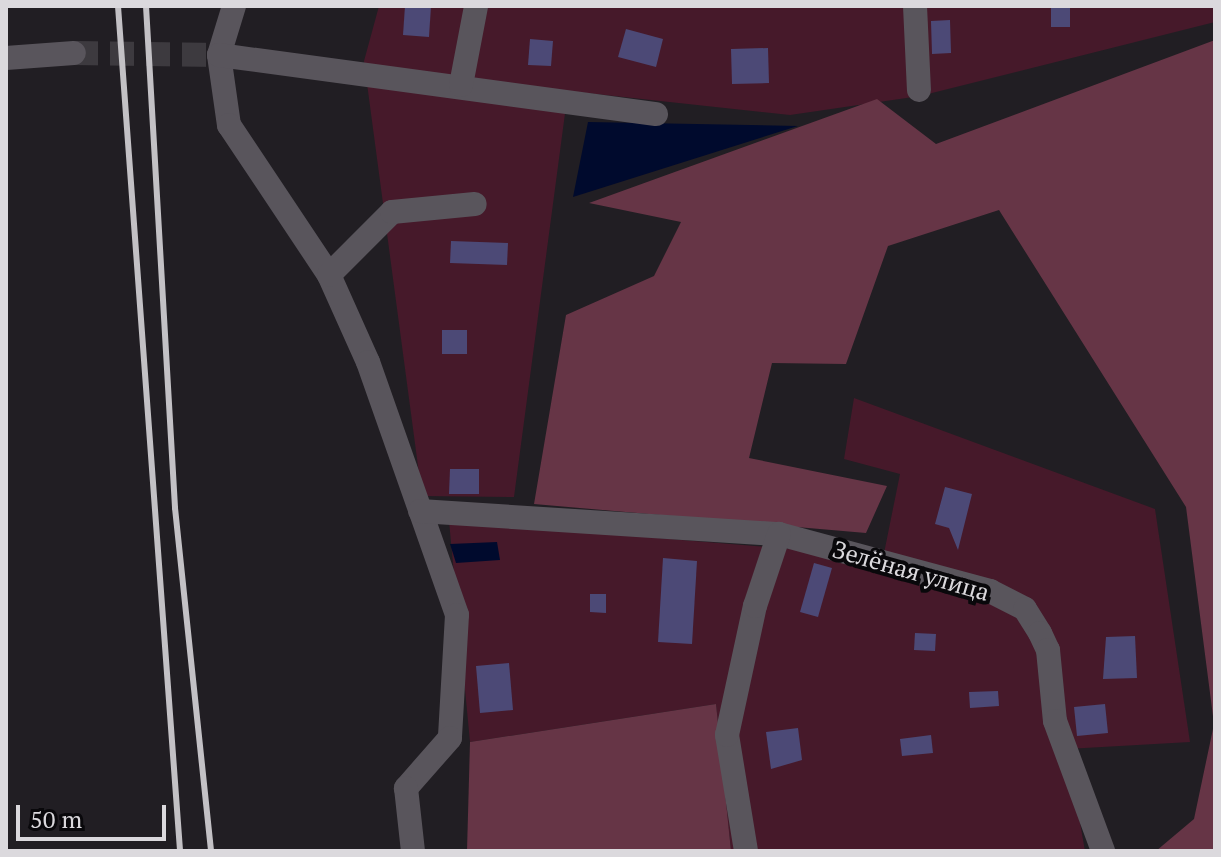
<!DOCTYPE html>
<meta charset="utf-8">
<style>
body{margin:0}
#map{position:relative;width:1221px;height:857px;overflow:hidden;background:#211e23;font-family:"PT Serif",serif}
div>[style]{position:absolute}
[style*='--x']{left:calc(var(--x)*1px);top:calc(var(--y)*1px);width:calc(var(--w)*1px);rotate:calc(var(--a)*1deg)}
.green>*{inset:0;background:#46192a}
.forest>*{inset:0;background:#663546}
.water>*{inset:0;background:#000a2d}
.building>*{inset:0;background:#4c4976}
.minor-tunnel>*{height:24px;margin-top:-12px;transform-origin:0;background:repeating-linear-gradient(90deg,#3d3a3f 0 24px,transparent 0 36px)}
.minor>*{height:24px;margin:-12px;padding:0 12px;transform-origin:12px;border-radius:12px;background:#59555c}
.rail>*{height:6px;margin:-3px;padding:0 3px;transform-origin:3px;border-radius:3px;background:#c3c1c5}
span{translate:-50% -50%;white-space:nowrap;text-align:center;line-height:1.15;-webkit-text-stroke:8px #09080b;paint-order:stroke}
.street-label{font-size:24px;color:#dbd9dd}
.frame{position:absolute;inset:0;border:8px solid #dbd9dd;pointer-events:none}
.scale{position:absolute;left:16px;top:805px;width:150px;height:36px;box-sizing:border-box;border:4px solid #dbd9dd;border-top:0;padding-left:10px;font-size:24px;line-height:28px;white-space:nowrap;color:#dbd9dd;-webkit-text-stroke:6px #09080b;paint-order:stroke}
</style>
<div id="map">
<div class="green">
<div style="clip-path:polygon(379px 6px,1215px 6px,1215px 22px,920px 96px,790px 115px,568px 91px,514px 497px,422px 496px,364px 61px)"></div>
<div style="clip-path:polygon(854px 398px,1155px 509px,1190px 742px,1067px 749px,1085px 851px,731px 851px,716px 704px,470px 742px,449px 521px,792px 549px,880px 573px,900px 474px,844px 459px)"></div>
</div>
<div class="forest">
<div style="clip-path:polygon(1215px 40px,1215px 851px,1156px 851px,1194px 819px,1214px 724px,1186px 507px,999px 210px,888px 246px,846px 364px,772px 363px,749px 458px,887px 486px,866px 533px,534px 504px,566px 315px,654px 276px,681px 222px,589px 203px,877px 99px,936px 144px)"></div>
<div style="clip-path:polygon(716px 704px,731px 851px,467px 851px,470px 742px)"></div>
</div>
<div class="water">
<div style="clip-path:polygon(588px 122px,798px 126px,573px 197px)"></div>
<div style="clip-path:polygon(497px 542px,500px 560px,456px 563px,450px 544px)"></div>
</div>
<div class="building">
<div style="clip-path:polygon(405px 6px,431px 6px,429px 37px,403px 35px)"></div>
<div style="clip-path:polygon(1051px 6px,1070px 6px,1070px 27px,1051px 27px)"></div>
<div style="clip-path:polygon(950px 20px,951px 53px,932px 54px,931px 21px)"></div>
<div style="clip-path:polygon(626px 29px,663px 39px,656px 67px,618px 57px)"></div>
<div style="clip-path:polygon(530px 39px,553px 41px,551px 66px,528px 65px)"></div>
<div style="clip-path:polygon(768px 48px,769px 83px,732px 84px,731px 49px)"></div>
<div style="clip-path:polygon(451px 241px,508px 243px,507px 265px,450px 263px)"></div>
<div style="clip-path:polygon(442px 330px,467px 330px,467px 354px,442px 354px)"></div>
<div style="clip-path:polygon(450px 469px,479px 469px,479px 494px,449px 494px)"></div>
<div style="clip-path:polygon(945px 487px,972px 494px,958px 550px,949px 528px,935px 524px)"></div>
<div style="clip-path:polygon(663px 558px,697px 561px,692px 644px,658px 642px)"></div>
<div style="clip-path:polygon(814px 563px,832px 568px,818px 617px,800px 612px)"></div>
<div style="clip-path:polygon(590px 594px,606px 594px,606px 613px,590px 612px)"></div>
<div style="clip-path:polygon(915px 633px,936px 634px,935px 651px,914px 650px)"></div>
<div style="clip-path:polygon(1135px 636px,1137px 678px,1103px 679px,1106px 637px)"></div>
<div style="clip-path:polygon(509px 663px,513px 710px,480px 713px,476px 666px)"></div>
<div style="clip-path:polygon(998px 691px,999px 706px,970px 708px,969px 692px)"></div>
<div style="clip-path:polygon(1105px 704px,1108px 733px,1077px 736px,1074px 707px)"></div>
<div style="clip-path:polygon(798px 728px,802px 760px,771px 769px,766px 732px)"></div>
<div style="clip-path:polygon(931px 735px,933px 753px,902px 756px,900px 739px)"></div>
</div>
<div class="minor-tunnel">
<div style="--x:74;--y:53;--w:145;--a:0.8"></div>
</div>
<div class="minor">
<div style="--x:234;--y:6;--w:51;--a:107"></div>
<div style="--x:219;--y:55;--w:71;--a:81.9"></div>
<div style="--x:229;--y:125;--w:180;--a:56.3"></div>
<div style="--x:329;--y:275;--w:95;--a:65.9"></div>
<div style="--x:368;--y:362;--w:268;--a:70.6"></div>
<div style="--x:457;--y:615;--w:123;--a:93.3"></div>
<div style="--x:450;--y:738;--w:67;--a:131.3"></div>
<div style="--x:406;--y:788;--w:63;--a:83.7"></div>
<div style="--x:915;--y:6;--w:84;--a:87.3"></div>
<div style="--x:219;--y:55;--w:441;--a:7.7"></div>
<div style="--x:6;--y:58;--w:68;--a:-4.2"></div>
<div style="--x:461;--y:85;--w:80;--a:-79.2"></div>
<div style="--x:329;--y:275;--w:89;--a:-45"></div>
<div style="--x:392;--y:212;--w:83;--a:-5.5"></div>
<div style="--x:420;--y:511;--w:360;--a:3.7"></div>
<div style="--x:779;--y:534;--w:219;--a:15.1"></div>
<div style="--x:990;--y:591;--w:39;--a:27"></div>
<div style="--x:1025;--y:609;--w:28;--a:58"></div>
<div style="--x:1040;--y:633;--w:19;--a:65"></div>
<div style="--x:1048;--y:650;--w:71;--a:84.4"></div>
<div style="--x:1055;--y:721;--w:139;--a:69.7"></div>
<div style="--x:746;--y:851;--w:118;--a:-99.3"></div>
<div style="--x:727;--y:735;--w:132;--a:-77.8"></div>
<div style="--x:755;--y:606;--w:76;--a:-71.6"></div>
</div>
<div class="rail">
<div style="--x:118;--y:6;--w:847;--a:85.8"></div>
<div style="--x:146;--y:6;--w:503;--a:86.69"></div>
<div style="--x:175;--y:508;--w:345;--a:84"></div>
</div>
<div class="street-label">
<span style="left:911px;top:571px;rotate:16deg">Зелёная улица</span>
</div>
<div class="frame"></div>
<div class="scale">50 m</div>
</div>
